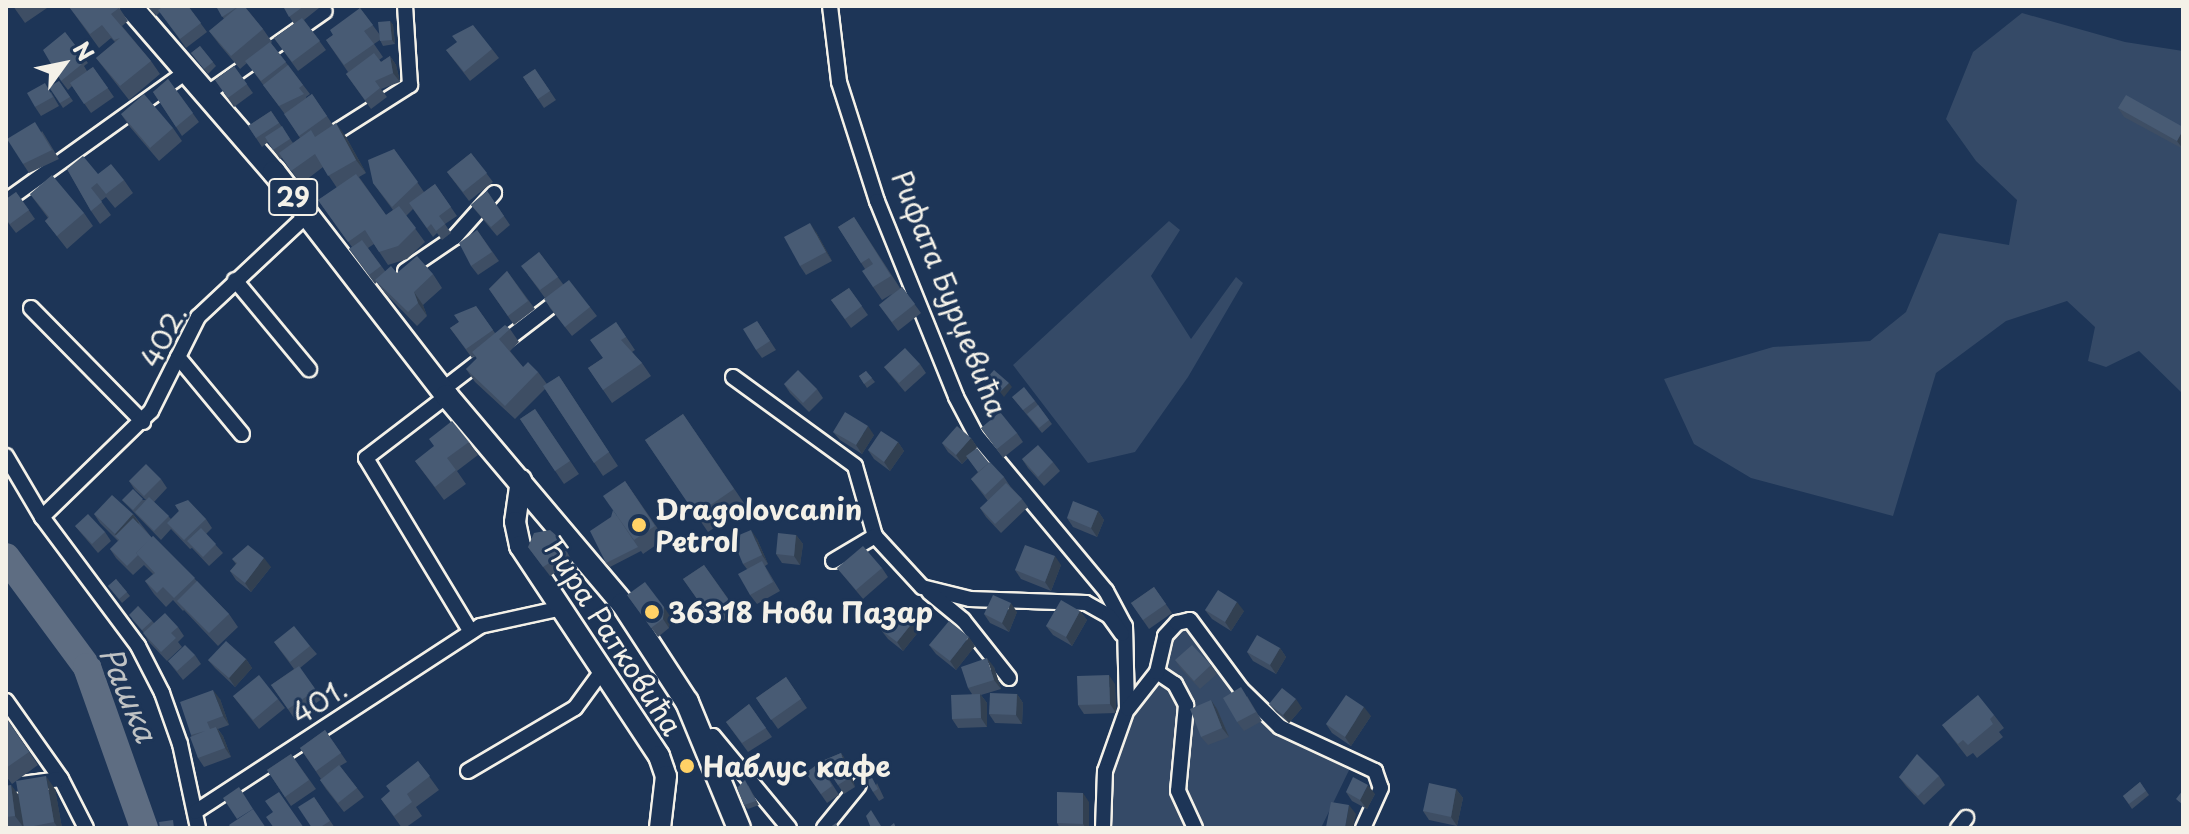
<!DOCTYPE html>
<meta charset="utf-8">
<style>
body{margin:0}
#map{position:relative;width:2189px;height:834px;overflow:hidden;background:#1d3557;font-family:"Playpen Sans",sans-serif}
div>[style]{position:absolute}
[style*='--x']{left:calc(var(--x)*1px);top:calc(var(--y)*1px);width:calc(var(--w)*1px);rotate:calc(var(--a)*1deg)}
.green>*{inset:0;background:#354a67}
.river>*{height:28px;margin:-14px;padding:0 14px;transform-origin:14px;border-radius:14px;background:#5e6d82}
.roads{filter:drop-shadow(2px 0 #f4f1e8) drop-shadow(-2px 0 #f4f1e8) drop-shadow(0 2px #f4f1e8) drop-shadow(0 -2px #f4f1e8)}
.street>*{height:14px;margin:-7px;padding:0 7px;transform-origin:7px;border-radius:7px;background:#1d3557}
.secondary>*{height:20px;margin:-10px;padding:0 10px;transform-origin:10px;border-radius:10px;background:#1d3557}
.primary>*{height:22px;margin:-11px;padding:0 11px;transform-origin:11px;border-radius:11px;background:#1d3557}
.wall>*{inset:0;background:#3e4e64}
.shaded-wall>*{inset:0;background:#324051}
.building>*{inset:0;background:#485b74}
.dots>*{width:22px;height:22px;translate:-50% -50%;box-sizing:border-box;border:4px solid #1d3557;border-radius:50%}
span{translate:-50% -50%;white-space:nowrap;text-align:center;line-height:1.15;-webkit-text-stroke:6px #1d3557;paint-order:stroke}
.shield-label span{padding:2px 6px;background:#1d3557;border:2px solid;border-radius:6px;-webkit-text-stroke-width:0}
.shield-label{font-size:26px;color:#f4f1e8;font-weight:700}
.street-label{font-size:28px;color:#f4f1e8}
.poi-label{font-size:28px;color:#f4f1e8;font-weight:700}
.left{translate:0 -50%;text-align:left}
.water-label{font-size:30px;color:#c0c3c4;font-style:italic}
.frame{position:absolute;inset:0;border:8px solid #f4f1e8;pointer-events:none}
.north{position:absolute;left:24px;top:24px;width:80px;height:80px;-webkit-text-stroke:6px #1d3557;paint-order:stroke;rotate:57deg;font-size:22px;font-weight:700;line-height:32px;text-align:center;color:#f4f1e8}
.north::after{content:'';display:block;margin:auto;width:28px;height:36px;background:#f4f1e8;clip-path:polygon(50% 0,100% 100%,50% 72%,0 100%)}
</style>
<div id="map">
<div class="green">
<div style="clip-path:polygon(2022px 13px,2125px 42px,2183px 51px,2183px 394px,2139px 351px,2106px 367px,2088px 361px,2095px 327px,2067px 301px,2006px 321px,1936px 373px,1893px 516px,1751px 478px,1694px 444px,1664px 379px,1773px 347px,1870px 341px,1906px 312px,1939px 233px,2009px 245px,2017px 200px,1976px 161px,1946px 119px,1973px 52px)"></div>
<div style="clip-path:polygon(1169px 221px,1180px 230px,1151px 276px,1191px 339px,1236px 277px,1243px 283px,1188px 377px,1135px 452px,1088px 463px,1013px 365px)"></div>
<div style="clip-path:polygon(1183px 620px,1280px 727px,1353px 762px,1321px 828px,1103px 828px,1110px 750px,1157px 672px,1165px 636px)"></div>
</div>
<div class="river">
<div style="--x:6;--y:557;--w:137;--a:53.6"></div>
<div style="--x:87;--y:667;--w:171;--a:70.5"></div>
</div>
<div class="roads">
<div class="street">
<div style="--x:830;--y:6;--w:77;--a:83.2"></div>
<div style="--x:839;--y:82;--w:125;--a:72.3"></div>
<div style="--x:877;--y:201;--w:211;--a:68"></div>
<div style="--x:956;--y:397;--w:43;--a:62.2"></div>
<div style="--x:976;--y:435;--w:203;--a:50.2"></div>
<div style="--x:1106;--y:591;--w:40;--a:62"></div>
<div style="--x:1125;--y:626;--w:83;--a:88.6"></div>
<div style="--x:1127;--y:709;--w:66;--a:109.5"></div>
<div style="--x:1105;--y:771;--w:57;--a:92"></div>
<div style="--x:205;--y:95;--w:146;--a:-35"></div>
<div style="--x:325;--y:139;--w:101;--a:-32.4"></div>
<div style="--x:410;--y:85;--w:79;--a:-93.6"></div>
<div style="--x:6;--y:201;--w:220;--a:-35.6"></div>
<div style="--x:405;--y:271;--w:60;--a:-34.2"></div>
<div style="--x:455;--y:237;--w:59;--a:-48.4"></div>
<div style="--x:235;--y:280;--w:116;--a:50.3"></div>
<div style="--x:31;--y:308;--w:160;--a:45.5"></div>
<div style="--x:500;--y:345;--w:76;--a:-37.5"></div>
<div style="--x:178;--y:357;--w:100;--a:50.3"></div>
<div style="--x:733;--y:377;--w:151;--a:36.1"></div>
<div style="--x:855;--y:466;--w:73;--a:74.1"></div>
<div style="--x:875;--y:536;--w:69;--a:47.3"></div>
<div style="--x:922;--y:587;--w:49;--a:14"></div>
<div style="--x:970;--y:599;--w:116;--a:2"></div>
<div style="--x:1086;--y:603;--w:26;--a:29"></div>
<div style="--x:1109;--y:616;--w:22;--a:54"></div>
<div style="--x:442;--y:390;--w:49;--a:-37.6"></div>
<div style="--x:447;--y:396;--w:102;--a:142.6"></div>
<div style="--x:366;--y:458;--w:203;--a:58.9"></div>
<div style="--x:6;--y:456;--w:71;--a:59.5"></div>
<div style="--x:42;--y:517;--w:161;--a:53.3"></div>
<div style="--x:138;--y:646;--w:53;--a:62.9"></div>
<div style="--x:162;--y:693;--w:54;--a:70.6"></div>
<div style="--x:180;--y:744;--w:86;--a:77.9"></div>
<div style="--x:42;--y:517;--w:152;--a:-44.2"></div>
<div style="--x:151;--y:411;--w:105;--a:-63.4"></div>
<div style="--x:198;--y:317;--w:149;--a:-43.1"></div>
<div style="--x:833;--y:561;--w:49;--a:-30.8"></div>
<div style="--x:929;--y:592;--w:44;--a:39.5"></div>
<div style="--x:963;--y:620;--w:74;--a:51.6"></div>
<div style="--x:1157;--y:672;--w:22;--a:34"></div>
<div style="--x:1175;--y:684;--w:24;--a:62"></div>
<div style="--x:1186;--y:705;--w:86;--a:95.3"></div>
<div style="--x:1178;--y:791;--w:41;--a:65.3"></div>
<div style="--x:6;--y:701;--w:95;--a:54.8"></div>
<div style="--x:61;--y:779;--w:55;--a:63"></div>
<div style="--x:1128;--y:709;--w:47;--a:-51.9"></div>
<div style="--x:1157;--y:672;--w:37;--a:-77"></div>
<div style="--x:1165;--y:636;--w:18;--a:-47"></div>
<div style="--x:1177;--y:623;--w:13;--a:-13"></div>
<div style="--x:1190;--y:620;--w:86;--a:53.5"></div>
<div style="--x:1241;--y:689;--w:54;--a:44.3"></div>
<div style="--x:1280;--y:727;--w:105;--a:24.9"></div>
<div style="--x:1375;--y:771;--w:18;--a:71"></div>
<div style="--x:1381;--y:788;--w:44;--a:114.2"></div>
<div style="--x:703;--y:739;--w:10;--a:-17"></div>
<div style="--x:713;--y:736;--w:119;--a:50.4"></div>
<div style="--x:468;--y:771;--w:124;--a:-30.5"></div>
<div style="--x:575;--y:708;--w:46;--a:-53.9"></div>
<div style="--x:6;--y:786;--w:55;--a:-7.3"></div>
<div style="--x:195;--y:812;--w:340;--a:-33.1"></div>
<div style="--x:480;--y:626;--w:80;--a:-12.3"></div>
<div style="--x:824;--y:828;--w:55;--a:-50.9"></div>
<div style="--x:1958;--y:828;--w:13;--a:-51"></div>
</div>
<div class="secondary">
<div style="--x:521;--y:480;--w:42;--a:98.1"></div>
<div style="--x:515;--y:522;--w:25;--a:78"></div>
<div style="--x:520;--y:546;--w:252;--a:56.5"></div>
<div style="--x:659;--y:756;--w:21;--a:71"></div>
<div style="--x:666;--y:776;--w:52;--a:96.6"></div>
</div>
<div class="primary">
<div style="--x:130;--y:6;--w:220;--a:49.1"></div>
<div style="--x:274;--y:172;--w:283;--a:52.3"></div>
<div style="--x:447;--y:396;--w:272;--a:49.8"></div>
<div style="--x:623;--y:604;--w:117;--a:56.9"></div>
<div style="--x:687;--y:702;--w:136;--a:67.6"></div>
</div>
</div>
<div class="wall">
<div style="clip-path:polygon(13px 6px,50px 6px,25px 23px)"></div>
<div style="clip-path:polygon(118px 6px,128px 21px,122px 26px,151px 61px,160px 74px,129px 100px,96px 58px,115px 42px,111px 38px,99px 48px,70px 8px)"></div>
<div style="clip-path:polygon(147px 6px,188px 6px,207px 32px,186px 48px,160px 12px,156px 16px)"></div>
<div style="clip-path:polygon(216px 6px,249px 6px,246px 8px,263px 29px,272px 42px,271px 43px,310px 94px,306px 97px,306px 98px,312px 94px,333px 125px,346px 137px,366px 173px,359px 177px,386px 215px,393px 210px,373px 183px,394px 149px,424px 192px,435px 184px,457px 216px,445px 224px,451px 233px,442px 240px,437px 233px,433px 237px,413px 209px,406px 216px,425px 242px,407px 259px,388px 265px,374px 244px,368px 248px,385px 271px,397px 273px,433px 274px,442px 288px,423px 305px,427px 316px,417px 326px,385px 293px,377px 282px,375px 284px,349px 249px,352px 247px,318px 200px,337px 188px,323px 167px,301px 184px,282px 158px,280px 159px,268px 142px,262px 147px,248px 126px,271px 111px,293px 143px,300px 138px,284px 113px,247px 63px,240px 69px,219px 44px,209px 31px,224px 19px)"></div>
<div style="clip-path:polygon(283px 6px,318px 6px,319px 8px,304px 20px,326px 50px,298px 71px,274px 38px,294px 24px)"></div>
<div style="clip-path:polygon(360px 8px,380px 35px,390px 21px,393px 25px,395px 44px,383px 46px,380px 40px,374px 44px,383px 57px,379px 60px,381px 62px,390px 56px,396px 65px,400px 82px,381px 89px,387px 97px,371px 109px,346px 74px,348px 72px,326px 40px,333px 35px)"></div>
<div style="clip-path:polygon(65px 32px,88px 63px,84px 66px,87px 71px,93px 67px,114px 97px,91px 113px,72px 86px,68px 90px,61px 81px)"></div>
<div style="clip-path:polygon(200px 46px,216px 66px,208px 74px,191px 53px)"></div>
<div style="clip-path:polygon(492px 49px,499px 58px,470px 81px,446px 50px)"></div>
<div style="clip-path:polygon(234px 66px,253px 93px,234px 107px,215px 80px)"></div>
<div style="clip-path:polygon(535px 69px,556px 100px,544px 108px,523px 77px)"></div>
<div style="clip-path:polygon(168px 79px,199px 122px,182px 136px,153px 92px)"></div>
<div style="clip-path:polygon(59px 81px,73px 101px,63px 108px,49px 87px)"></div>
<div style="clip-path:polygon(51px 92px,59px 106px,41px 116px,35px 107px)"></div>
<div style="clip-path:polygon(2118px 108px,2183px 127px,2183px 149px,2124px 117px)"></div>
<div style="clip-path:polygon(121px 114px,173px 128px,182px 141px,159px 161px,130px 127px)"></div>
<div style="clip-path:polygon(42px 131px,59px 159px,29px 173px,23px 164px)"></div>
<div style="clip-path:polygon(471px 153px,493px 182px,469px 201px,447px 172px)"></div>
<div style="clip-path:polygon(67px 169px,124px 180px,133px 193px,115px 208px,106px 197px,101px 201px,111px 215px,100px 224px,91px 211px)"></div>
<div style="clip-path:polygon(487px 191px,510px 225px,497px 236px,471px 205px)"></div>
<div style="clip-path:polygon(16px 192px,35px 219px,16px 233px,6px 220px)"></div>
<div style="clip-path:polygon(30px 194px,84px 213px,93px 226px,67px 249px,45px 221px,48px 218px)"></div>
<div style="clip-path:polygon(854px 217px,900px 288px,902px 287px,921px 313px,898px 331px,879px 305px,892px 294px,882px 300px,873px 287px,865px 269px,838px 227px)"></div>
<div style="clip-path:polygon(477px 230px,499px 261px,478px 275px,471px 266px)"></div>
<div style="clip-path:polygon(816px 232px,832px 261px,806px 275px,800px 266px)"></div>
<div style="clip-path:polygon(539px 252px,563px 284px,590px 307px,597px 316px,572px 336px,550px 308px,545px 298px,528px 275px)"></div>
<div style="clip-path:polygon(507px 271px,535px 309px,514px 325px,489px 289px)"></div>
<div style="clip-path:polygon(849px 288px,868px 315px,851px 328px,831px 300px)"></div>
<div style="clip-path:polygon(476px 306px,495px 333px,510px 329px,519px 342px,510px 351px,523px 367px,538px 372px,547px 384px,559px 376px,618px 466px,603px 476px,545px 389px,515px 419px,475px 382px,466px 369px,477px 359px,475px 356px,472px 358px,450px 328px,459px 322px)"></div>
<div style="clip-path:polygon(757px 321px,776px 350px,762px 358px,756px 350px)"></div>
<div style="clip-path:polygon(616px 322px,635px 350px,632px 352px,642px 363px,651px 376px,612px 403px,588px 368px,603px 358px)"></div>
<div style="clip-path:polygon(920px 364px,926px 373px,905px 392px,884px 367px)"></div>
<div style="clip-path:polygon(866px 371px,875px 382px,867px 388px,859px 376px)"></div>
<div style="clip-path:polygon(784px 384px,817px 389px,823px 398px,809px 412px,790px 393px)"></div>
<div style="clip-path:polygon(1012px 397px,1035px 401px,1052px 424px,1042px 433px)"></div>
<div style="clip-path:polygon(535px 409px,579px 474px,564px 484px,520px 419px)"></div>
<div style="clip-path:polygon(683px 414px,746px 506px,708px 532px,645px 440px)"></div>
<div style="clip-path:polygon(981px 428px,1017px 433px,1023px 442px,1003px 458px)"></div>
<div style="clip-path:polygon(833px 432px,874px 435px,862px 454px,840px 440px)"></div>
<div style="clip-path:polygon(971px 438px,977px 447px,975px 450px,1004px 477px,1010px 486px,1022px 499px,1028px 507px,1001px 533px,986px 517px,980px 508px,988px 501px,971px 479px,978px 472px,968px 458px,962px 464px,948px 452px,942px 443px)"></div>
<div style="clip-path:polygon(469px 442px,478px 455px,457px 471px,466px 484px,444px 500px,415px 461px)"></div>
<div style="clip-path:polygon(898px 442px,904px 451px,890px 471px,874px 459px,868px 450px)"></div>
<div style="clip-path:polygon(1022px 459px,1053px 462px,1060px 471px,1044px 486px,1028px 468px)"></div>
<div style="clip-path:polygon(161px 479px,167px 488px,154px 502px,171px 519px,179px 511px,175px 505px,206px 519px,212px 528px,206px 534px,223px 553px,209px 566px,192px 548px,190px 549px,171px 529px,161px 540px,122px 500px,146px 500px,135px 490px,129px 481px)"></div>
<div style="clip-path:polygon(625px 481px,665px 539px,643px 554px,641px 551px,610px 567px,606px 563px)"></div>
<div style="clip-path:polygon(1098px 511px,1104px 520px,1097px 537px,1073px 527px,1067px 518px)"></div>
<div style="clip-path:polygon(94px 514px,133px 514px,152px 538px,153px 536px,229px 614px,238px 627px,218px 646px,184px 610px,183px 611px,173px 600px,166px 607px,154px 594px,145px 581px,153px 574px,144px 565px,133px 575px,116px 558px,110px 549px,118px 541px,100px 523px)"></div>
<div style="clip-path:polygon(75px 526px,105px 532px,111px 541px,98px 553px)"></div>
<div style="clip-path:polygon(796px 535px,803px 544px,800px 565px,782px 563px,776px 554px)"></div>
<div style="clip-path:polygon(757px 539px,768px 564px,765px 566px,780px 591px,757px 604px,750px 595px,747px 569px,743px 564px)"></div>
<div style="clip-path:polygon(564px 546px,572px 561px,550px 576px,528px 547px)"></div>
<div style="clip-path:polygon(232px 559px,271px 567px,251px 592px,236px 580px,230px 571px,236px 564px)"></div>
<div style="clip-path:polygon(704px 565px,737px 611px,716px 626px,683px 579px)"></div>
<div style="clip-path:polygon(1061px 565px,1051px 591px,1021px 579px,1015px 570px)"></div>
<div style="clip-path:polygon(837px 568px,882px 568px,888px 577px,863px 599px)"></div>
<div style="clip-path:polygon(116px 579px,130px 596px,122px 603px,108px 586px)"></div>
<div style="clip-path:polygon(1154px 587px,1172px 613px,1149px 629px,1131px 603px)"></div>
<div style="clip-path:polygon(627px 595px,670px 616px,669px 628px,658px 637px)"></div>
<div style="clip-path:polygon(138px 606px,154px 623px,178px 627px,184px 636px,178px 642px,182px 647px,167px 661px,149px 642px,144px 633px,132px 619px)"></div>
<div style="clip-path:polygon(1205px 610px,1244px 611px,1231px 631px,1212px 619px)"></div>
<div style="clip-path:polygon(1080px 611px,1087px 620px,1072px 646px,1053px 635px,1046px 626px)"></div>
<div style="clip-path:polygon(1017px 612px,1009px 632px,990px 623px,984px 614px)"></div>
<div style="clip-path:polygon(913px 622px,919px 631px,903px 651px,888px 639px,881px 630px)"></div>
<div style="clip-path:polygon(274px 642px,310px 646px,317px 654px,300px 668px,322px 699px,294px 718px,271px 685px,294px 669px)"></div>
<div style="clip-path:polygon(929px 645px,975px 646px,956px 670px,936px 654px)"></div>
<div style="clip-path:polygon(1280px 648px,1286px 657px,1276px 674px,1253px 661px,1247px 652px)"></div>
<div style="clip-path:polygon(195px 655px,201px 664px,183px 680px,168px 661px)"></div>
<div style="clip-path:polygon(246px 659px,252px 668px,235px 687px,215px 668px,208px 660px)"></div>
<div style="clip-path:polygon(1175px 660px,1211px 665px,1217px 674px,1200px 689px,1181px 669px)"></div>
<div style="clip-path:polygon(994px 667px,1001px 689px,981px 695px,987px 703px,987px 727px,958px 728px,952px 719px,972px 694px,968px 688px)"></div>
<div style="clip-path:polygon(786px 677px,807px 708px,778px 729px,756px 698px)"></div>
<div style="clip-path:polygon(1115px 684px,1116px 713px,1084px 714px,1078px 705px)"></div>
<div style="clip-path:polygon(1017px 694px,1023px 703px,1022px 724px,995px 723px,989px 714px)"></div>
<div style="clip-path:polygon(233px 696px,278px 699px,285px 708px,259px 729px)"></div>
<div style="clip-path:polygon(1247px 696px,1262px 721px,1244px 731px,1237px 722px)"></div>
<div style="clip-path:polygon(220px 699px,229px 725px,218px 729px,223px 736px,231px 757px,204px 767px,198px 758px,191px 735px)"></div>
<div style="clip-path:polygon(749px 704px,772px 737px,748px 752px,726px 722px)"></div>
<div style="clip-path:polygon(1269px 704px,1302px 708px,1289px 723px,1276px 712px)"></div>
<div style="clip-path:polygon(1217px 709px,1229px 737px,1208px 745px,1201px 737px)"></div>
<div style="clip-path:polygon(1994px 715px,2004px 728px,1999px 732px,2003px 737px,1977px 758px,1973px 753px,1967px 757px,1942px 725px)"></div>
<div style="clip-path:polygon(1371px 716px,1351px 746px,1332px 733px,1326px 724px)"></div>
<div style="clip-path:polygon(6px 717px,38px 765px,12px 784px,6px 776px)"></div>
<div style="clip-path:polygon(325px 730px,347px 762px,340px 766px,364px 797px,344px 812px,326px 789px,320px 780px,321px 779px,300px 748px)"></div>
<div style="clip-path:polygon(841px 753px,847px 762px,855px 787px,844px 794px,822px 761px)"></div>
<div style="clip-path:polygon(291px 754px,316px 789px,291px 806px,267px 770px)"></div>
<div style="clip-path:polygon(418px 761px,439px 790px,416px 807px,422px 816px,405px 828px,402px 828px,381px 799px,390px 792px)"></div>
<div style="clip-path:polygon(819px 763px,839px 795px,827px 803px,806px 773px)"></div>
<div style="clip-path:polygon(1939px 776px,1945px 785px,1924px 805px,1906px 786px,1899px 777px)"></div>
<div style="clip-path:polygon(2140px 782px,2149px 795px,2132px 809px,2123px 796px)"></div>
<div style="clip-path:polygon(877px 783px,884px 798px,879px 801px,873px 792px)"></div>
<div style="clip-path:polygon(11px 785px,18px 795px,55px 789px,62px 828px,6px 828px,6px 786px)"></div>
<div style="clip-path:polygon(748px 785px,759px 805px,748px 809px,744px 805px)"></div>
<div style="clip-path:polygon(1456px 789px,1463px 798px,1457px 826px,1429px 820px,1423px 811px)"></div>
<div style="clip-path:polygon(1346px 792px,1375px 794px,1367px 809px,1352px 801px)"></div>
<div style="clip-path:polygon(314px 797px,335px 828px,312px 828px)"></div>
<div style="clip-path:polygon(1089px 802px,1089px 828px,1060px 828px,1057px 823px)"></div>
</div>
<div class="shaded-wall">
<div style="clip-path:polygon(390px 21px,393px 25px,395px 44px,392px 40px)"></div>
<div style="clip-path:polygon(390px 56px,396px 65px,400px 82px,393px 73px)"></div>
<div style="clip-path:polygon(336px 123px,346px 137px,366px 173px,356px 160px)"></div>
<div style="clip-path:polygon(2183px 130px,2183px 149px,2177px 141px)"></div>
<div style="clip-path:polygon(810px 223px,816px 232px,832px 261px,826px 252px)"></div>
<div style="clip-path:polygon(414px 292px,423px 305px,427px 316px,418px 303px)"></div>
<div style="clip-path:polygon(1009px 383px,1012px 387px,1004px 397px,1000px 392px)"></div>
<div style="clip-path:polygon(868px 426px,874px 435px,862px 454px,856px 445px)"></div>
<div style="clip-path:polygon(971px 438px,977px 447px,962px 464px,956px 455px)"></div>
<div style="clip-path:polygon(898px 442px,904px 451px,890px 471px,884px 462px)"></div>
<div style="clip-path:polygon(1098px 511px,1104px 520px,1097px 537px,1091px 528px)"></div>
<div style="clip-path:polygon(133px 514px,139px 523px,121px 543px,115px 534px)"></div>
<div style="clip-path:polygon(751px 530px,757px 539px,768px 564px,762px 555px)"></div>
<div style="clip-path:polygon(796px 535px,803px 544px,800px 565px,794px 556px)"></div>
<div style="clip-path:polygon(1055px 556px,1061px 565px,1051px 591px,1045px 582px)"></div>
<div style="clip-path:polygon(264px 558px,271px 567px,251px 592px,245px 583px)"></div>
<div style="clip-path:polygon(1237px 602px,1244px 611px,1231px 631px,1225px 622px)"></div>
<div style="clip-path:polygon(1011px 603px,1017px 612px,1009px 632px,1002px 623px)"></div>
<div style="clip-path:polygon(664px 607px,670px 616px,669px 628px,663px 619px)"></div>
<div style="clip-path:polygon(1080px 611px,1087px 620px,1072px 646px,1066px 637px)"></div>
<div style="clip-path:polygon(913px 622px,919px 631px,903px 651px,897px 642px)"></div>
<div style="clip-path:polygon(969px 637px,975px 646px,956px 670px,950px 661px)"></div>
<div style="clip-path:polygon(1280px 648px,1286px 657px,1276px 674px,1270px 665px)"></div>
<div style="clip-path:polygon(987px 658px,994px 667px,1001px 689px,994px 680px)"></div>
<div style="clip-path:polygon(246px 659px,252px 668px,235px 687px,229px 678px)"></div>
<div style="clip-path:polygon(1109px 675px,1115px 684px,1116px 713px,1110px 704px)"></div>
<div style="clip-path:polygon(213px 690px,220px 699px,229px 725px,223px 716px)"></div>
<div style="clip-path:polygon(980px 694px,987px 703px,987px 727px,981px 718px)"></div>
<div style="clip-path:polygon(1017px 694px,1023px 703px,1022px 724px,1016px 715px)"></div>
<div style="clip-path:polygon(1296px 699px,1302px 708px,1289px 723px,1283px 715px)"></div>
<div style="clip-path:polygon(1211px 700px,1217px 709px,1229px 737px,1222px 728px)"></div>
<div style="clip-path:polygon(1364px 707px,1371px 716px,1351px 746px,1345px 737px)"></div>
<div style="clip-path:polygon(216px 727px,223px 736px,231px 757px,225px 748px)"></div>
<div style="clip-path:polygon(841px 753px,847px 762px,855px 787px,849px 778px)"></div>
<div style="clip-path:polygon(46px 776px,55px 789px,62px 828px,58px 828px,54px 822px)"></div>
<div style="clip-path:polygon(11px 785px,21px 798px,24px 828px,15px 816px)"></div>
<div style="clip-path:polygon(1368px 785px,1375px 794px,1367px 809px,1360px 800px)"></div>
<div style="clip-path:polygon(1456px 789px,1463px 798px,1457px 826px,1451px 817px)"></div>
<div style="clip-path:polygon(1083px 793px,1089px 802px,1089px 828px,1086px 828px,1083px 824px)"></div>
<div style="clip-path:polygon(1349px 805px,1356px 814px,1353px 828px,1345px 828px)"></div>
</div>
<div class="building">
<div style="clip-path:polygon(73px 6px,118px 6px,119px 8px,111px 14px,151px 61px,120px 86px,96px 58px,120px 38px,114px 40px,102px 25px,90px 34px,70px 8px)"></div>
<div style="clip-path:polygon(164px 6px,188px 6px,201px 23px,180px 39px,158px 10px)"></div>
<div style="clip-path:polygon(216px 6px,239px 6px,222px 17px)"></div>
<div style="clip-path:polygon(239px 6px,244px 6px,263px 29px,231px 56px,209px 31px)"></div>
<div style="clip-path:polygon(283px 6px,304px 6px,289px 17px)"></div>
<div style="clip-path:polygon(360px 8px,373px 25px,364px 31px,374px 44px,344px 65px,326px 40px,333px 35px,330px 30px)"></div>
<div style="clip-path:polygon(302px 18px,320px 41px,292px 62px,274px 38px)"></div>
<div style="clip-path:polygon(390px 21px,392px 40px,380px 41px,378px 22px)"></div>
<div style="clip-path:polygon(473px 25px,492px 49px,464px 72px,446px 50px,457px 42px,452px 36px)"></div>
<div style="clip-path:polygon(65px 32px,82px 54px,77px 58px,82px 64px,61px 81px,43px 50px)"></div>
<div style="clip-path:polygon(270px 42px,286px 62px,261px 81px,245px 61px)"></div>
<div style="clip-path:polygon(200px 46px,213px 62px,204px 69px,191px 53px)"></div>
<div style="clip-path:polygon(374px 53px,381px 62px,390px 56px,393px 73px,375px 81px,380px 88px,365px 100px,346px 74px)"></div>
<div style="clip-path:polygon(288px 65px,303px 85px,299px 88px,304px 94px,279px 106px,263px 85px)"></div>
<div style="clip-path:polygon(234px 66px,247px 84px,228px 98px,215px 80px)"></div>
<div style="clip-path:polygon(93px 67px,108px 88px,84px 104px,70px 83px)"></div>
<div style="clip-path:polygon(535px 69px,550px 91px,538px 99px,523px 77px)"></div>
<div style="clip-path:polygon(168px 79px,193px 113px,176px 127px,153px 92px)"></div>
<div style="clip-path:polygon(59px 81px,70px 97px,60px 103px,49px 87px)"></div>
<div style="clip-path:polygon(45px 83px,53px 97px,35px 107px,27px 93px)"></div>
<div style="clip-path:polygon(144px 94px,173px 128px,150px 148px,121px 114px)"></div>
<div style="clip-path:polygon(312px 94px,327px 116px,299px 136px,284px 114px)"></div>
<div style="clip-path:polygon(2126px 95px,2183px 127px,2183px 130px,2177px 141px,2118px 108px)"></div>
<div style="clip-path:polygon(271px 111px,279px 123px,256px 138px,248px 126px)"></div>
<div style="clip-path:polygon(35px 122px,52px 150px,23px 164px,7px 139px)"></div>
<div style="clip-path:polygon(336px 123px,356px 160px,328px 176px,315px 154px,291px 171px,279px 153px,311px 130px,315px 137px)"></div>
<div style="clip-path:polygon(282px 126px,290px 139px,273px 150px,265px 137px)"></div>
<div style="clip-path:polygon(394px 149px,418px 182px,392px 207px,373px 183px,368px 160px)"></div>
<div style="clip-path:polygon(471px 153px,487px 173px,463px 192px,447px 172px)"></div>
<div style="clip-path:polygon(83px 156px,98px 174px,111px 164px,124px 180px,106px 194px,97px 183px,91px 188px,102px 202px,91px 211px,67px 169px)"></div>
<div style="clip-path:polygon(356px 174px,386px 215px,399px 206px,416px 228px,398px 246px,379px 252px,365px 230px,348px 242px,318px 200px)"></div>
<div style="clip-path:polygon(52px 175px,84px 213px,57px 236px,45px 221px,49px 217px,30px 194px)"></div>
<div style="clip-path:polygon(435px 184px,451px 207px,439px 216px,445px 224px,436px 231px,431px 224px,427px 228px,409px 203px)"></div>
<div style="clip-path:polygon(487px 191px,504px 216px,491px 227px,471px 205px)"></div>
<div style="clip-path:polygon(16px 192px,29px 210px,10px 224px,6px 219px,6px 199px)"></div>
<div style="clip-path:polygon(854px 217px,891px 276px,873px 287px,862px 271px,873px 264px,869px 258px,861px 263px,838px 227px)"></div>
<div style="clip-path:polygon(810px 223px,826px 252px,800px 266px,784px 237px)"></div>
<div style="clip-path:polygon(477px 230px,492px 252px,471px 266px,459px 243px)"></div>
<div style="clip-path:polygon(362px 240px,381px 266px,369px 275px,349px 249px)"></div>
<div style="clip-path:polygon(539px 252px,558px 277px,540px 290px,521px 266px)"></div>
<div style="clip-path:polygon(417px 256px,433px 274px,414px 292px,418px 303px,408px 312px,375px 280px,391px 266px,397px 273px)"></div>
<div style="clip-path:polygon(507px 271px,528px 301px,508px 316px,489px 289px)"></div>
<div style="clip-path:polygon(569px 280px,590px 307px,565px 327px,544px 299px)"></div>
<div style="clip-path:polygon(902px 287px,915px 304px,892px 322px,879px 305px)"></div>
<div style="clip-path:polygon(849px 288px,862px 306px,845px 319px,831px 300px)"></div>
<div style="clip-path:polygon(476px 306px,493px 330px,466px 349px,450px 328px,459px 322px,454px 315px)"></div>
<div style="clip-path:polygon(757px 321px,770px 341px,756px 350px,743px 329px)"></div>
<div style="clip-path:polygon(616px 322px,626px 337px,621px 340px,642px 363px,603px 390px,588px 368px,603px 358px,590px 340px)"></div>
<div style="clip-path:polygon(505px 325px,510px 329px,499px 339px,523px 367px,528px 362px,538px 372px,505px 406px,466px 369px,477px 358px,472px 352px)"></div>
<div style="clip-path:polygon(905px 348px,920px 364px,899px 383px,884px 367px)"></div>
<div style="clip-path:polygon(798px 370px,817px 389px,803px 403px,784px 384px)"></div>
<div style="clip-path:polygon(994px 370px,1009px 383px,1000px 392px,986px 379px)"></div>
<div style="clip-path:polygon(866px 371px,872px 378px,864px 384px,859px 376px)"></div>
<div style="clip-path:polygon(559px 376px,609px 452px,594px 463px,543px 386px)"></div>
<div style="clip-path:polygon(1024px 387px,1035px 401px,1023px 410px,1012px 397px)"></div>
<div style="clip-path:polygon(1038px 405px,1049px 420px,1039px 428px,1027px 414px)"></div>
<div style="clip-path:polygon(535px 409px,570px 461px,555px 471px,520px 419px)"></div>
<div style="clip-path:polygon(845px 412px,868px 426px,856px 445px,833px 432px)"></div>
<div style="clip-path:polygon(1000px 412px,1017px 433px,997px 449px,981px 428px)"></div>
<div style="clip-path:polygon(683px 414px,734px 489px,696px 515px,645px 440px)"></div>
<div style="clip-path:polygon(452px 421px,469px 442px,447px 458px,456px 470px,435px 487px,415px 461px,434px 446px,429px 439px)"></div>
<div style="clip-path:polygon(957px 426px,971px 438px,956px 455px,942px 443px)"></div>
<div style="clip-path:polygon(881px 431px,898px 442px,884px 462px,868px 450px)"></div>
<div style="clip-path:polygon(1038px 445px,1053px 462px,1038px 477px,1022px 459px)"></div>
<div style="clip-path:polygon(977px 448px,989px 463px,978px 472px,966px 456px)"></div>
<div style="clip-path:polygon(990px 462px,1004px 477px,985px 495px,971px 479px)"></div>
<div style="clip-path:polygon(146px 464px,161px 479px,144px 496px,129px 481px)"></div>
<div style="clip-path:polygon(625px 481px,655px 526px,634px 540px,603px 496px)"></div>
<div style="clip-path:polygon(1006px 483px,1022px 499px,995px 524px,980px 508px)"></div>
<div style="clip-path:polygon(133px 489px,143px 499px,133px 510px,122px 500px)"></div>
<div style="clip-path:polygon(112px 495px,133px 514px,115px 534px,94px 514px)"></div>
<div style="clip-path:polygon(149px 497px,169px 516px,154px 531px,135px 512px)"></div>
<div style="clip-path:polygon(188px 500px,206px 519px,184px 540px,167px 523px,179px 511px,175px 505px)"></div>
<div style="clip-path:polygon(1073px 501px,1098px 511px,1091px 528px,1067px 518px)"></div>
<div style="clip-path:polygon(613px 510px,638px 547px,606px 563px,590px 531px,611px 517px)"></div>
<div style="clip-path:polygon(88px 514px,105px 532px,92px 544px,75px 526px)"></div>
<div style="clip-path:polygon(133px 518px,152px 538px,136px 553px,138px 555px,127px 566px,110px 549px,119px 540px,115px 536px)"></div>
<div style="clip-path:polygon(201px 528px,216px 544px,203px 557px,187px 541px)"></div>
<div style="clip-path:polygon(550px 530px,558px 537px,566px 552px,543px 567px,528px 547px,534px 533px)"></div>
<div style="clip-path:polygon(751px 530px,762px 555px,743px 564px,732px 538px)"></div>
<div style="clip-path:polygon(778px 533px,796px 535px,794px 556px,776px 554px)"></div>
<div style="clip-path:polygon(153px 536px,195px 578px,174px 598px,163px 587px,157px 593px,145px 581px,155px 573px,136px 553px)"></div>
<div style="clip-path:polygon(248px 545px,264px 558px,245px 583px,230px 571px,237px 563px,232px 559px)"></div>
<div style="clip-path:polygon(1025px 545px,1055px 556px,1045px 582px,1015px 570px)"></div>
<div style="clip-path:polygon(863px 546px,882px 568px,856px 590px,837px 568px)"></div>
<div style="clip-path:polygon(762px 561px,773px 582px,750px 595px,738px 574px)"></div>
<div style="clip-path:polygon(704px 565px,730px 602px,710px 617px,683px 579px)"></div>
<div style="clip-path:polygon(116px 579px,127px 592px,119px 599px,108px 586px)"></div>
<div style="clip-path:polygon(197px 581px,229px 614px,209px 633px,177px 601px)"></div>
<div style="clip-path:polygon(645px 582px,664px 607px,663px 619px,651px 628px,627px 595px)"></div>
<div style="clip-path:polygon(1154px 587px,1166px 604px,1143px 620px,1131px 603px)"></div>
<div style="clip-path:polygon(1218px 590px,1237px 602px,1225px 622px,1205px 610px)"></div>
<div style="clip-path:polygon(993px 595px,1011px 603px,1002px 623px,984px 614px)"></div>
<div style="clip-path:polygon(1061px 600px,1080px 611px,1066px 637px,1046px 626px)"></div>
<div style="clip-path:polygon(138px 606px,152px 621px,142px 630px,129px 615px)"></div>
<div style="clip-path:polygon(897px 610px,913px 622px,897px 642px,881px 630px)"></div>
<div style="clip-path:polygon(165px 613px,178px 627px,171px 633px,176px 638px,161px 652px,143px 633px)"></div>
<div style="clip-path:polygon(949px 621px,969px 637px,950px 661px,929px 645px)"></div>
<div style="clip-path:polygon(294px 626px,310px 646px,290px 662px,274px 642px)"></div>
<div style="clip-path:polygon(1257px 635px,1280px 648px,1270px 665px,1247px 652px)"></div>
<div style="clip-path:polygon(226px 641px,246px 659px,229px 678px,208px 660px)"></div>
<div style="clip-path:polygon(185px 645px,195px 655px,177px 671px,168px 661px)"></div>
<div style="clip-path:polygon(1192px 645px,1211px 665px,1194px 681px,1175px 660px)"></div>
<div style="clip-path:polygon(987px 658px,994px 680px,968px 688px,961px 667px)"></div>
<div style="clip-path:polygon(299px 666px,316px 690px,288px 709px,271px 685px)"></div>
<div style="clip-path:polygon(259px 675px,278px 699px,253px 720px,233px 696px)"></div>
<div style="clip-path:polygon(1109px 675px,1110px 704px,1078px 705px,1077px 676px)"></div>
<div style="clip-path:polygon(786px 677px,801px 699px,771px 720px,756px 698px)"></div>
<div style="clip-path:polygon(1241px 687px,1256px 712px,1237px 722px,1223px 698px)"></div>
<div style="clip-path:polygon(1282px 688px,1296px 699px,1283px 715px,1269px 704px)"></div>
<div style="clip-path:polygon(213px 690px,223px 716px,207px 722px,210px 729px,216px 727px,225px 748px,198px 758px,190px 737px,205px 731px,191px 735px,180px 702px)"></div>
<div style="clip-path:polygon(990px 693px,1017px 694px,1016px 715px,989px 714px)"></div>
<div style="clip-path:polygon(980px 694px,981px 718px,952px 719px,951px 695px)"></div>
<div style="clip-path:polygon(1346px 695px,1364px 707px,1345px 737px,1326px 724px)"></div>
<div style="clip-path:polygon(1978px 695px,1994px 715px,1990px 719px,1993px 724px,1968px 745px,1963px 740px,1958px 744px,1942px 725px)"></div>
<div style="clip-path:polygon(1211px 700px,1222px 728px,1201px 737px,1190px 709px)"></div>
<div style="clip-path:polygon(749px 704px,766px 728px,742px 743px,726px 722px)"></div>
<div style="clip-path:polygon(6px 718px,29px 752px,6px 768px)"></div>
<div style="clip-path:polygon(325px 730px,341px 753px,316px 771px,300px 748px)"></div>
<div style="clip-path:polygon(841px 753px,849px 778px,838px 785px,822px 761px)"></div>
<div style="clip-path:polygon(291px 754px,309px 780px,285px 797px,267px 770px)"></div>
<div style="clip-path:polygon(1917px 754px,1939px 776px,1918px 796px,1899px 777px)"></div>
<div style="clip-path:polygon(418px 761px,430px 776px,407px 794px,412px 802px,394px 816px,381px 799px,390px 791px,386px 786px)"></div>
<div style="clip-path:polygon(819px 763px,832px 786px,821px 794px,806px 773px)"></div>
<div style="clip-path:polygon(339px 765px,357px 788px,338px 803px,320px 780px)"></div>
<div style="clip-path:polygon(870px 774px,878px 789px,873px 792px,864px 777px)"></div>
<div style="clip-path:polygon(46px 776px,54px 822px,24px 828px,16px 781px)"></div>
<div style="clip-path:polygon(1353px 777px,1368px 785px,1360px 800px,1346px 792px)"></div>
<div style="clip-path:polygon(745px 780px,756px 801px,744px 805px,737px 788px)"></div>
<div style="clip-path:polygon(2140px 782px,2146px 791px,2129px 804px,2123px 796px)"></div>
<div style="clip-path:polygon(1429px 783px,1456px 789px,1451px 817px,1423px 811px)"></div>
<div style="clip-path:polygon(11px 785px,15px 816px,6px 817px,6px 786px)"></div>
<div style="clip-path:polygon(239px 787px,253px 809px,237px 819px,223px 798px)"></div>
<div style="clip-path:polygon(2183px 790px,2183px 805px,2176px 799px)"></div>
<div style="clip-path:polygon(279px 792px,304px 828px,274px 828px,266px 817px,273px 812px,265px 801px)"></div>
<div style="clip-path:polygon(1057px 792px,1083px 793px,1083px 824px,1057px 823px)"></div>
<div style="clip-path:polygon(314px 797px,330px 821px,319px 828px,312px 828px,298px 807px)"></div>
<div style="clip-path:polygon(1331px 802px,1349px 805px,1345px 828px,1326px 827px)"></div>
<div style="clip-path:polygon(253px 809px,266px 828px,231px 828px,229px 825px)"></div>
<div style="clip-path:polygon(871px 810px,881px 826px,878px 828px,871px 828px,866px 816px)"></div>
<div style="clip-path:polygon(173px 820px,174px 828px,160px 828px,159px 822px)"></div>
<div style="clip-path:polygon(836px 823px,838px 828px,829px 828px)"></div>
<div style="clip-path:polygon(894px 823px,896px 828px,888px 828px)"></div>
</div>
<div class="dots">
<div style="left:639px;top:525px;background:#ffd166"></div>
<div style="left:652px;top:612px;background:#ffd166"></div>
<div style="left:687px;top:766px;background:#ffd166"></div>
</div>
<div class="shield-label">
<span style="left:293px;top:197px">29</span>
</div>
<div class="street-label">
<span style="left:950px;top:293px;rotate:68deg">Рифата Бурџевића</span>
<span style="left:163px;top:336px;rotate:-62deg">402.</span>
<span style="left:613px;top:636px;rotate:57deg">Ћира Ратковића</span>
<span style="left:319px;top:701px;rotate:-33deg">401.</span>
</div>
<div class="poi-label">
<span class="left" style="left:655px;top:525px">Dragolovcanin<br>Petrol</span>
<span class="left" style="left:668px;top:612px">36318 Нови Пазар</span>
<span class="left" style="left:703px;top:766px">Наблус кафе</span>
</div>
<div class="water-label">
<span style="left:129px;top:694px;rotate:67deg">Рашка</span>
</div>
<div class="frame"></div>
<div class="north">N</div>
</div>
